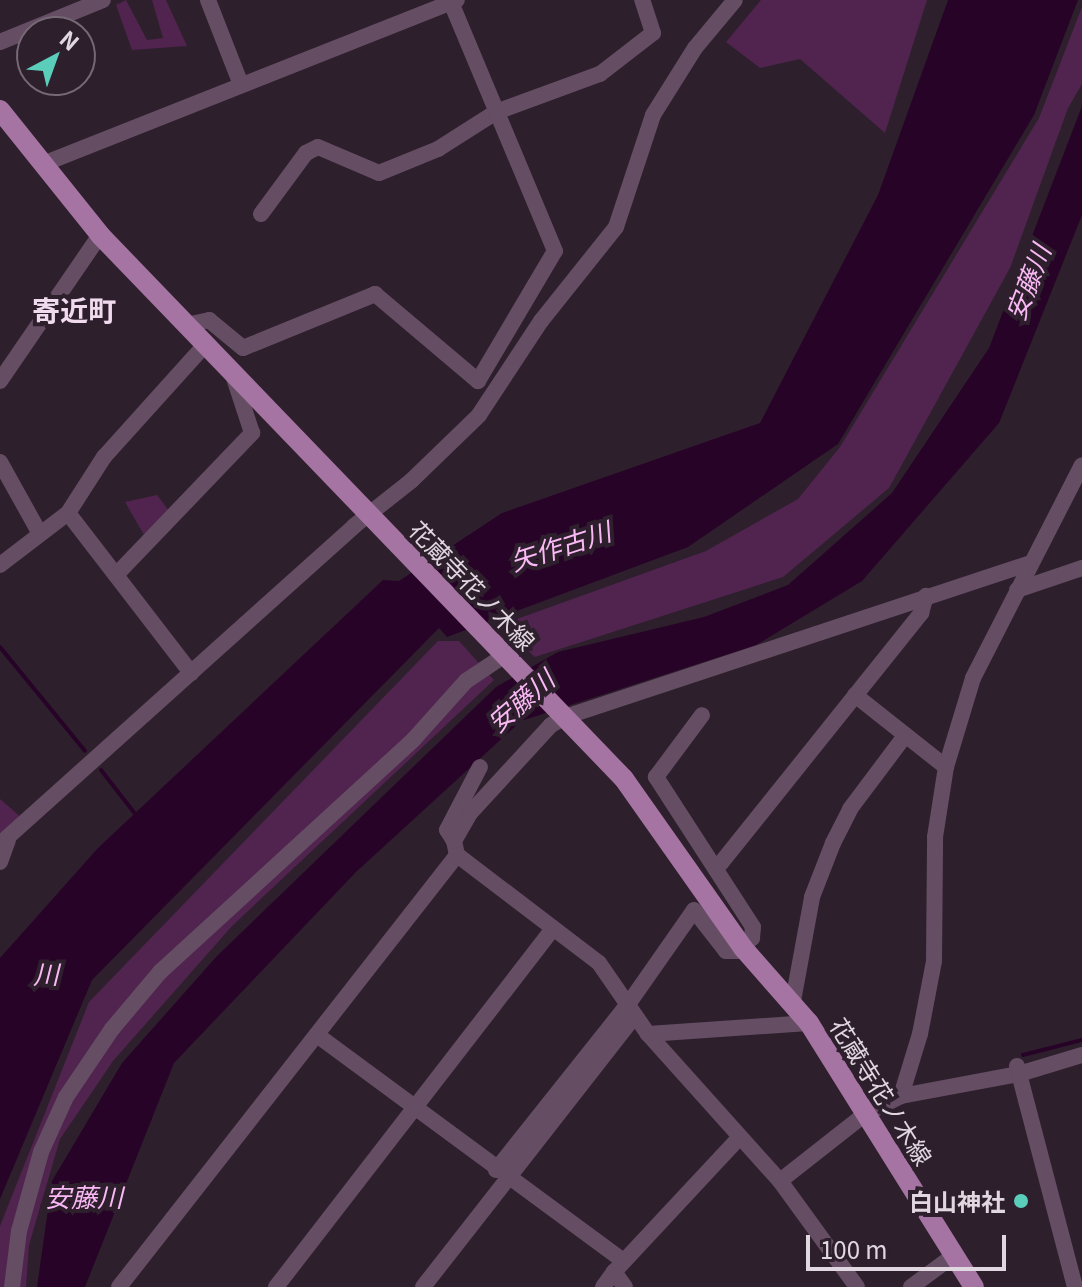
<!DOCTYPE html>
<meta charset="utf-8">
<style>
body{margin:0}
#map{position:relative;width:1082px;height:1287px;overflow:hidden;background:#2e1f2d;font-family:Georgia,"Noto Sans JP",serif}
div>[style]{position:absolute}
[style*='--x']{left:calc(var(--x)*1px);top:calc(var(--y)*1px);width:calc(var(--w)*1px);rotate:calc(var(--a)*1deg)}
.green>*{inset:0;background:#50244f}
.water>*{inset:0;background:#280328}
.stream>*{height:4px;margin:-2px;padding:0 2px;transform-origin:2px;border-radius:2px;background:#280328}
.minor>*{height:16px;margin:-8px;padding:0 8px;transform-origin:8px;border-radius:8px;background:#654d63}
.major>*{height:20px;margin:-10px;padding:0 10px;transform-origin:10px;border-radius:10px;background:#a574a2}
.dots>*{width:22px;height:22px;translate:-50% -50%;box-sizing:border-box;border:4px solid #2e1f2d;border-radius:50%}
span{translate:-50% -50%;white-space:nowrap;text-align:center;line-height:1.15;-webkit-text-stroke:8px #2e1f2d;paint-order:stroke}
.street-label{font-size:24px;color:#e1d7e0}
.poi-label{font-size:24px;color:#e1d7e0;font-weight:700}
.right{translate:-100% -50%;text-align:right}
.water-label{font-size:26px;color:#f9b9f5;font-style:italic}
.quarter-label{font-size:28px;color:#f0dbee;font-weight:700}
.north{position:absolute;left:16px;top:16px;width:80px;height:80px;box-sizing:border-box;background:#2e1f2d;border:2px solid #766975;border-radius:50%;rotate:41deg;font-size:22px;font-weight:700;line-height:32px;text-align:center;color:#e1d7e0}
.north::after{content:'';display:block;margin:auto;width:28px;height:36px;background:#5bcebb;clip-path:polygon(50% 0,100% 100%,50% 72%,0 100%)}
.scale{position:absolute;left:806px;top:1235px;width:200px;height:36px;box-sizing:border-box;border:4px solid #e1d7e0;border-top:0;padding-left:10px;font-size:24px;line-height:28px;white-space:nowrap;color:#e1d7e0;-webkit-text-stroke:6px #2e1f2d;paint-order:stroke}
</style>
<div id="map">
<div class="green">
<div style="clip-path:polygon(126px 0,147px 40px,163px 38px,152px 0,166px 0,187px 46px,132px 50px,116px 5px)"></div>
<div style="clip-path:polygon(761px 0,927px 0,885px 133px,800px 59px,760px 68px,726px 42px)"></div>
<div style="clip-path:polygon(1082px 7px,1082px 84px,1068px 108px,1010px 268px,889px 488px,783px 577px,535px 657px,500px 625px,706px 551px,798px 499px,840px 447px,1039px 118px)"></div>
<div style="clip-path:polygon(157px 495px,169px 511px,144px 535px,125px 502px)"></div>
<div style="clip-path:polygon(438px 641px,459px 641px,494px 680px,232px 926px,113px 1061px,60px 1139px,29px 1245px,26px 1287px,0 1287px,0 1226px,89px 1002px)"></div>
<div style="clip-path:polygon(0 799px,22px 818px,0 837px)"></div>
</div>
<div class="water">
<div style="clip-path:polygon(948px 0,1078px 0,1034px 115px,838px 444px,688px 547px,447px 637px,439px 628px,92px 980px,0 1199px,0 958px,98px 848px,383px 580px,399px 581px,502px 513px,760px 423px,878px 195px)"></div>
<div style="clip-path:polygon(1082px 106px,1082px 215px,999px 423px,862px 581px,756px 645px,521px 721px,356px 872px,174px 1063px,85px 1287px,37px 1287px,52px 1181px,122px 1063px,217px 956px,496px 687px,558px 652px,704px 617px,788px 585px,892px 493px,989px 348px)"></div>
</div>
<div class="stream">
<div style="--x:0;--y:647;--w:134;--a:50.7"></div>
<div style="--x:101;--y:770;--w:57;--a:52.1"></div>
<div style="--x:1023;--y:1055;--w:61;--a:-14.3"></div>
</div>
<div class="minor">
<div style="--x:208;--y:0;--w:88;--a:68.7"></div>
<div style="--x:0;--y:42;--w:111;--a:-22.2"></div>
<div style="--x:43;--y:164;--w:445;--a:-21.6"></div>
<div style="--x:261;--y:214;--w:76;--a:-53.6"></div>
<div style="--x:306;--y:153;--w:13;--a:-27"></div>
<div style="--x:318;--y:147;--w:66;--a:23.1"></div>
<div style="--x:379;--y:173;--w:64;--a:-22.1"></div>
<div style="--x:438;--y:149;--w:69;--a:-32.5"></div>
<div style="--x:496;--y:112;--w:111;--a:-20.1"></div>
<div style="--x:600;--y:74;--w:67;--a:-37.7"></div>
<div style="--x:653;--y:33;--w:35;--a:-108"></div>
<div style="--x:186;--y:325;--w:24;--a:-12"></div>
<div style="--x:209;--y:320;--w:44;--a:39.5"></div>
<div style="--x:243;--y:348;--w:143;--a:-22.2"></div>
<div style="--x:375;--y:294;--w:135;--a:40.2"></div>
<div style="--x:478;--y:381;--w:151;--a:-59.4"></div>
<div style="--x:555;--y:251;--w:272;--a:-112.7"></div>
<div style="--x:0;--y:381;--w:177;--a:-55.6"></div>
<div style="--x:0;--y:462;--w:82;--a:60.9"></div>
<div style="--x:68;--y:513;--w:202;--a:52.4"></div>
<div style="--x:0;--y:565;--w:86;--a:-37.4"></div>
<div style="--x:68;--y:513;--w:67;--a:-57.3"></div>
<div style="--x:104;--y:457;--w:151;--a:-48"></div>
<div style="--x:116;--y:575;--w:197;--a:-46.2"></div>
<div style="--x:252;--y:433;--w:61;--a:-108.1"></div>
<div style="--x:1017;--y:590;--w:69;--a:-18.7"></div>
<div style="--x:855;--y:695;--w:116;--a:38.4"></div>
<div style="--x:454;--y:841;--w:13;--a:-122"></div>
<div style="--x:447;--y:830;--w:71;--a:-62.4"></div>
<div style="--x:0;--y:844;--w:476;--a:-41.9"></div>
<div style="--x:354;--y:526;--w:73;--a:-38.3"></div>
<div style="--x:411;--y:481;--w:95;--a:-44.1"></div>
<div style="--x:479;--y:415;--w:113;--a:-56.6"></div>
<div style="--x:541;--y:321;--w:120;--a:-51.4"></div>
<div style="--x:616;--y:227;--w:118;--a:-71.7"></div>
<div style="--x:653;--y:115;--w:79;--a:-57.9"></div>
<div style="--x:695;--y:48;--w:62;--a:-50.2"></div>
<div style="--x:0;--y:862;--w:23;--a:-70"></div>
<div style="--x:717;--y:868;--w:327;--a:-51.3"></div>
<div style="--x:921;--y:613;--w:18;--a:-74"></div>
<div style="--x:793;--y:1001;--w:106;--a:-79.6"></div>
<div style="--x:812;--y:897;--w:58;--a:-68.7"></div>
<div style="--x:833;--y:843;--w:38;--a:-63"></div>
<div style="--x:850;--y:809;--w:90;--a:-53.1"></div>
<div style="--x:648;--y:1034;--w:161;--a:-3.9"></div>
<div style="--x:317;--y:1035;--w:381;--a:36.4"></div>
<div style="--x:1017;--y:1066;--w:228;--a:75.3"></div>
<div style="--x:901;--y:1096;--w:65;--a:-73"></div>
<div style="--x:920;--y:1034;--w:74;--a:-79.1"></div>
<div style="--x:934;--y:961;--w:124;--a:-89.5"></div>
<div style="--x:935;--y:837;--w:71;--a:-81.1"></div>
<div style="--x:946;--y:767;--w:93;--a:-73.1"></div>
<div style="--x:973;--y:678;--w:239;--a:-62.9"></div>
<div style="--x:496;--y:1170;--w:213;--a:-51.5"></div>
<div style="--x:629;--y:1003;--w:113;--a:-55"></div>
<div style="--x:694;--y:910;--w:52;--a:52"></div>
<div style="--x:726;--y:951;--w:11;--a:0"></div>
<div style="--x:737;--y:951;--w:20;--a:-41"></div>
<div style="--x:752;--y:938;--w:11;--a:-85"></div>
<div style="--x:753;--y:927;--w:179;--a:-122.9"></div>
<div style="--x:656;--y:777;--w:77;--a:-53.4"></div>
<div style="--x:780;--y:1181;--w:108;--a:-38.2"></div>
<div style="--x:865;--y:1114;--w:40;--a:-26.6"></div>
<div style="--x:901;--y:1096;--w:120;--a:-10.6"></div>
<div style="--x:1019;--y:1074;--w:66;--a:-16.8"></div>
<div style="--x:12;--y:1287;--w:56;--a:-82.9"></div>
<div style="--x:19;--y:1231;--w:82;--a:-74.4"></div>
<div style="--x:41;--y:1152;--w:60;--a:-65.6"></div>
<div style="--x:66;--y:1097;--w:82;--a:-55.9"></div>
<div style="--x:112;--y:1029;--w:75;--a:-49.9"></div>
<div style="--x:160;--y:972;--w:345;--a:-42.5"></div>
<div style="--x:414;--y:739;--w:78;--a:-48.1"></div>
<div style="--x:466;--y:681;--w:47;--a:-33.7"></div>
<div style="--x:119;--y:1287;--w:549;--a:-51.96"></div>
<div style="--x:276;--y:1287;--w:451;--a:-52.3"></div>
<div style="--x:423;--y:1287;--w:344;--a:-52"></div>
<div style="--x:603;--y:1287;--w:19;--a:-54"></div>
<div style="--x:625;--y:1287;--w:19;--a:-126"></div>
<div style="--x:614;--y:1272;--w:183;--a:-47"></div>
<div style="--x:857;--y:1287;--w:131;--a:-126"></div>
<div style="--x:780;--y:1181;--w:198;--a:-131.9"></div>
<div style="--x:648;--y:1034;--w:86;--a:-124.6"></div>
<div style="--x:599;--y:963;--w:178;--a:-142.7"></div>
<div style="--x:457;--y:855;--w:14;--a:-102"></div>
<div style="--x:454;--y:841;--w:34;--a:-60"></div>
<div style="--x:471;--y:812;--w:118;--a:-47.4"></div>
<div style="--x:551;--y:725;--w:16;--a:-30"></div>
<div style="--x:565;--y:717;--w:488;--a:-18.3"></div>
<div style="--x:911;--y:1287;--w:52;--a:-36.4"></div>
</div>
<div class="major">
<div style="--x:0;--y:110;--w:160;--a:51.3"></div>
<div style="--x:100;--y:235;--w:755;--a:46.07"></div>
<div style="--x:624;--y:779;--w:207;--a:54.8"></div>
<div style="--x:743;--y:948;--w:100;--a:48.7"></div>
<div style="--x:809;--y:1023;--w:311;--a:58"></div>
</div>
<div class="dots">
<div style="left:1021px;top:1201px;background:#5bcebb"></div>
</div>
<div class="street-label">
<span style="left:473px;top:585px;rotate:46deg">花蔵寺花ノ木線</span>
<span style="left:882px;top:1091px;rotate:58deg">花蔵寺花ノ木線</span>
</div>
<div class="poi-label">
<span class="right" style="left:1005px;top:1201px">白山神社</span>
</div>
<div class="water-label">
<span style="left:1027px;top:282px;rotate:-69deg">安藤川</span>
<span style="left:560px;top:545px;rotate:-18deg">矢作古川</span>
<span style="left:520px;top:700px;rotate:-41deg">安藤川</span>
<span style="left:46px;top:973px">川</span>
<span style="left:84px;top:1196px">安藤川</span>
</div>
<div class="quarter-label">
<span style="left:74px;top:309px">寄近町</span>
</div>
<div class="north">N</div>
<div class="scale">100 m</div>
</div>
